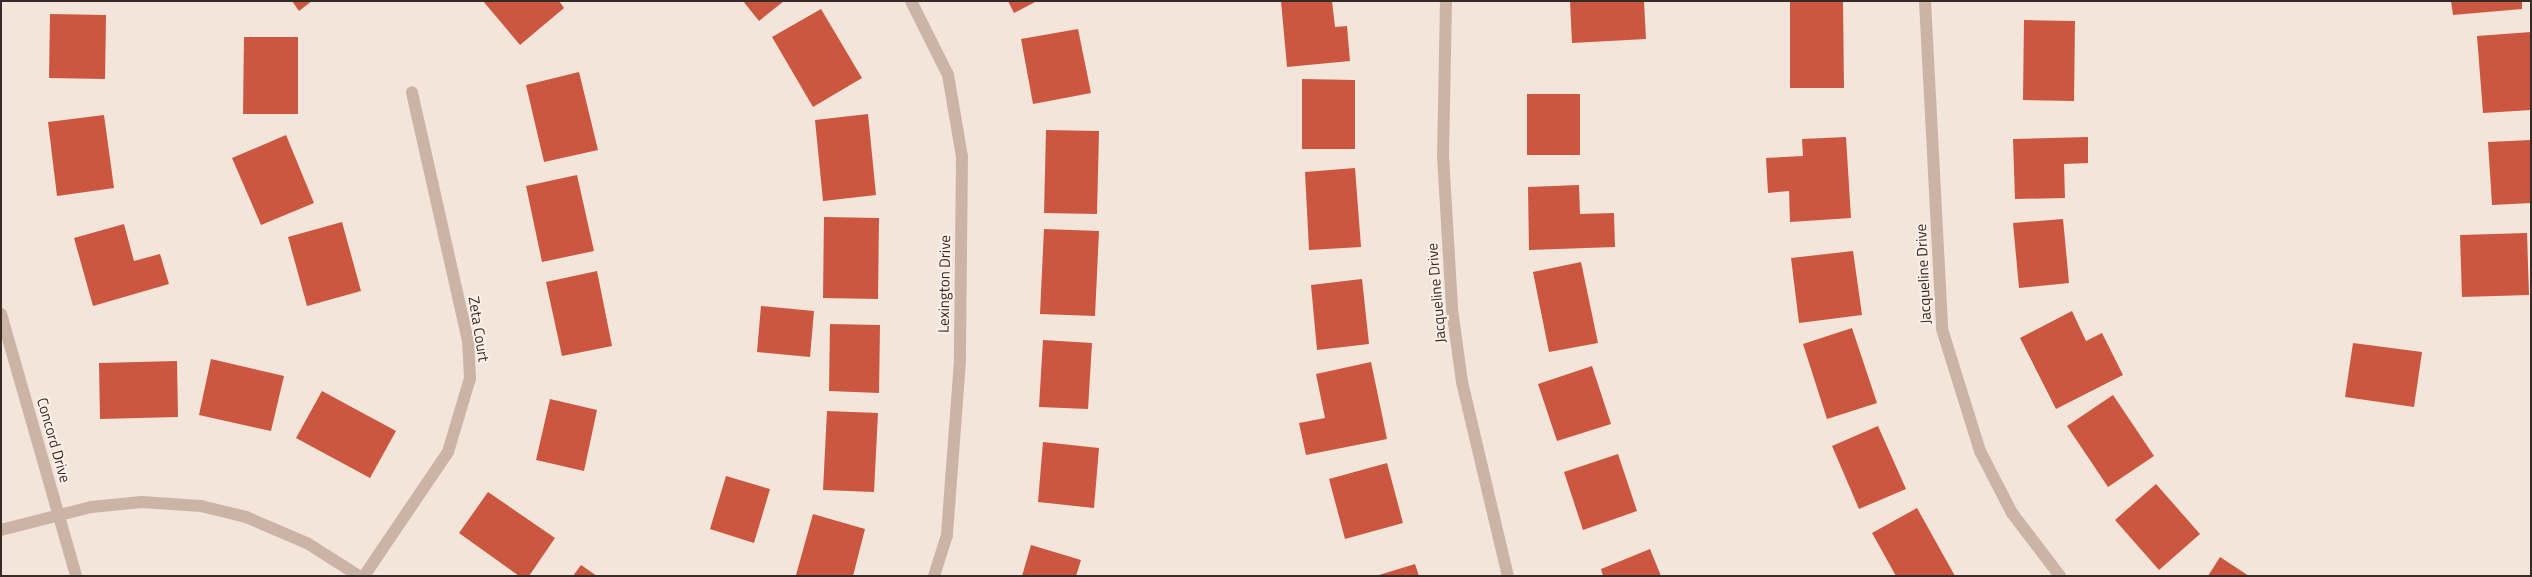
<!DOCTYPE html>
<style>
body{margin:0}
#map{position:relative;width:2532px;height:577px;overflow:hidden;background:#f3e5da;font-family:"Titillium Web",sans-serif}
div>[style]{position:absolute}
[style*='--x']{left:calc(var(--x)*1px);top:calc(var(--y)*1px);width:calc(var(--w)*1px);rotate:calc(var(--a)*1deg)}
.building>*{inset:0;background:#cb5740}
.street>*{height:12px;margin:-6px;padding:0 6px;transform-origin:6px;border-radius:6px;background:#cbb4a6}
span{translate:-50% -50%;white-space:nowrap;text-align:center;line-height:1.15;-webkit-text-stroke:4px #faf0e7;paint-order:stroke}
.street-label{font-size:15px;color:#372b27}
.frame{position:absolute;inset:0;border:2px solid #372b27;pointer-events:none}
</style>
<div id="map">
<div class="building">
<div style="clip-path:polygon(292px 1px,312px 1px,299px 11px)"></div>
<div style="clip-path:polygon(483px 1px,559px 1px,564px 8px,520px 45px)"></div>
<div style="clip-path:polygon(743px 1px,784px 1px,759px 21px)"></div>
<div style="clip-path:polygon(1008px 1px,1037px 1px,1014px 13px)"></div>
<div style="clip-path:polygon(1281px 1px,1332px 1px,1335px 27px,1347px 26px,1350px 61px,1287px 67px)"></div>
<div style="clip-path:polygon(1570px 1px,1644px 1px,1646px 39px,1572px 43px)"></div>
<div style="clip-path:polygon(1790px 1px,1843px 1px,1844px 88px,1790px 88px)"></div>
<div style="clip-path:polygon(2451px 1px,2522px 1px,2522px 9px,2453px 15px)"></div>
<div style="clip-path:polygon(821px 9px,862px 78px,813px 107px,772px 37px)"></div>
<div style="clip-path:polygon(50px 14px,106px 15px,105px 79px,49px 78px)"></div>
<div style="clip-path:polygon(2024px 20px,2075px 21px,2074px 101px,2023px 100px)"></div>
<div style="clip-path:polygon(1078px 29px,1091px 93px,1033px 104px,1021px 39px)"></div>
<div style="clip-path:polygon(2531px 32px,2531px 110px,2483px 113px,2477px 36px)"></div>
<div style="clip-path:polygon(244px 37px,298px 37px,298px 114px,243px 114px)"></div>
<div style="clip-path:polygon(579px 72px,598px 150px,544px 162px,526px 85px)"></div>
<div style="clip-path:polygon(1302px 79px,1355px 80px,1355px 149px,1302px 149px)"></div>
<div style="clip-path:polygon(1527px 94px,1580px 94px,1580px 155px,1527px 155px)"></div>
<div style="clip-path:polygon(868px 114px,876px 195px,823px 201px,815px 120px)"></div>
<div style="clip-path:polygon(104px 115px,114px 188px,57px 196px,48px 122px)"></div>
<div style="clip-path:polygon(1046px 130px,1099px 131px,1097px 214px,1044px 213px)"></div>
<div style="clip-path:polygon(286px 135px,314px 203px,261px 225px,232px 158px)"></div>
<div style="clip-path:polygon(1846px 137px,1851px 218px,1790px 222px,1789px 191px,1768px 193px,1766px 158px,1803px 156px,1802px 139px)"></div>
<div style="clip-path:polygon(2088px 137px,2088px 163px,2064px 164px,2065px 198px,2015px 199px,2013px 139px)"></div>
<div style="clip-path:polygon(2531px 140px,2531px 203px,2492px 205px,2488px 142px)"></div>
<div style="clip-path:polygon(1355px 168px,1361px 247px,1309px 250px,1305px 172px)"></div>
<div style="clip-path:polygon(577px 175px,594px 251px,542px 262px,526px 186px)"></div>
<div style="clip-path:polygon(1579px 185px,1580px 214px,1614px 213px,1615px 247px,1529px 250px,1528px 187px)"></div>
<div style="clip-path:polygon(824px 217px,879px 218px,878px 299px,823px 298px)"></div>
<div style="clip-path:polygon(2063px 219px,2069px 283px,2019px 288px,2013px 223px)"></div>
<div style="clip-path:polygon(342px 222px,361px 291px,307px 306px,288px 237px)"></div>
<div style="clip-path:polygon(124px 224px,134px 261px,160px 254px,169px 284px,93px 306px,74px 238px)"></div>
<div style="clip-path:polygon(1044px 229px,1099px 231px,1095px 316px,1040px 314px)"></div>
<div style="clip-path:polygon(2527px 233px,2529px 295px,2462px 297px,2460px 235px)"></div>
<div style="clip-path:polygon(1853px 251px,1862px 315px,1799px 323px,1791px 258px)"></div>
<div style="clip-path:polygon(1581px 262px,1598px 343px,1549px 352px,1533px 272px)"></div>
<div style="clip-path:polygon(597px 271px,612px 346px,562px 356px,546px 282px)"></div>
<div style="clip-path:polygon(1362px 279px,1369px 344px,1317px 350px,1311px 285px)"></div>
<div style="clip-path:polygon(761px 306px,814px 311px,810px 357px,757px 352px)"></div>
<div style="clip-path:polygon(2072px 311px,2086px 341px,2102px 333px,2123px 375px,2056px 409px,2020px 338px)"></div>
<div style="clip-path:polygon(830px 324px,880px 325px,879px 393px,829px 391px)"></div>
<div style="clip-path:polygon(1852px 328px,1877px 403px,1827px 419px,1803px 344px)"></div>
<div style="clip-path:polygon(1043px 340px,1092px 343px,1088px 409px,1039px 407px)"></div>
<div style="clip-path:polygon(2353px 343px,2422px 352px,2414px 407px,2345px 397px)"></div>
<div style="clip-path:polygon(211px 359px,284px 376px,271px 431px,199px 415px)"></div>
<div style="clip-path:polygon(177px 361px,178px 417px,100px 419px,99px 363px)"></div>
<div style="clip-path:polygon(1371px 362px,1387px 439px,1306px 455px,1299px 423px,1325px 418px,1316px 374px)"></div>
<div style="clip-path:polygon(1592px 366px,1611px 424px,1557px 441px,1538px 384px)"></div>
<div style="clip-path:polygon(322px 391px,396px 431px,370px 478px,296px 438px)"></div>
<div style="clip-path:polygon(2113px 395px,2154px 456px,2108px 487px,2067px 426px)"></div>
<div style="clip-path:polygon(550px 399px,597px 410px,584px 471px,536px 460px)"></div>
<div style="clip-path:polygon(827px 411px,878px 413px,874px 492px,823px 490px)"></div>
<div style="clip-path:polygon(1878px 426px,1906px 489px,1859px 509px,1832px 446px)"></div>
<div style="clip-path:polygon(1043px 442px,1099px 448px,1094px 508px,1038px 502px)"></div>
<div style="clip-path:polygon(1618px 454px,1637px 511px,1583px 530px,1564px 472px)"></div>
<div style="clip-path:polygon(1387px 463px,1403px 523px,1345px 539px,1329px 479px)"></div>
<div style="clip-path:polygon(726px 476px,770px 489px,754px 543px,710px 529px)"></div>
<div style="clip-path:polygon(2156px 484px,2200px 534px,2159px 570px,2115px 520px)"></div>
<div style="clip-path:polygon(488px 492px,555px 538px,529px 576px,519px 576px,459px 533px)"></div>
<div style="clip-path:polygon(1917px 508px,1955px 576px,1896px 576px,1872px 533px)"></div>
<div style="clip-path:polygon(813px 514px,865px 529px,853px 576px,796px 575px)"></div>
<div style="clip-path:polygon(1031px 545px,1081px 560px,1076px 576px,1022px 576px)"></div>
<div style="clip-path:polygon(1650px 549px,1661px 576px,1603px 576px,1601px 569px)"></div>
<div style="clip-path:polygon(2220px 557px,2249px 576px,2208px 576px)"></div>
<div style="clip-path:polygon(1415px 564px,1419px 576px,1379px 576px,1379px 575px)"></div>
<div style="clip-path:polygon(581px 565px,597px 576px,573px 576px)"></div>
</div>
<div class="street">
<div style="--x:911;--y:1;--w:83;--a:63.4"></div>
<div style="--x:948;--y:75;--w:83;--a:80.3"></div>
<div style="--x:962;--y:157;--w:204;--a:90.6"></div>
<div style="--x:960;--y:361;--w:174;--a:94.3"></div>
<div style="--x:947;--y:535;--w:43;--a:107.6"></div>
<div style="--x:1446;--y:1;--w:155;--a:91.1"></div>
<div style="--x:1443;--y:156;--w:153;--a:86.6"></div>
<div style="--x:1452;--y:309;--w:74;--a:82.2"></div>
<div style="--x:1462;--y:382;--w:199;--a:76.7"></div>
<div style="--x:1925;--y:1;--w:328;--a:87"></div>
<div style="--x:1942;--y:329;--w:128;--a:72.7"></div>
<div style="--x:1980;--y:451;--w:70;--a:62.7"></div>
<div style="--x:2012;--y:513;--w:79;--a:52.7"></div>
<div style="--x:1;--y:314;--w:273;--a:74"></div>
<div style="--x:1;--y:530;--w:93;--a:-14.3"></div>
<div style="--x:91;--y:507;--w:51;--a:-5.6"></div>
<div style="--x:142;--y:502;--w:59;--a:3.9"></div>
<div style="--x:201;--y:506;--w:46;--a:13.7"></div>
<div style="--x:246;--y:517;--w:66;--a:23.1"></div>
<div style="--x:307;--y:543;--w:62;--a:32.4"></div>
<div style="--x:364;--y:576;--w:150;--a:-55.9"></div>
<div style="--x:448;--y:452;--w:77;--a:-73.4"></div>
<div style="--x:470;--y:378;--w:37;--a:-93"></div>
<div style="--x:468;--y:341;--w:255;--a:-102.7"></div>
</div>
<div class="street-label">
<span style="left:1923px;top:274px;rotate:-93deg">Jacqueline Drive</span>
<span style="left:944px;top:284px;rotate:-89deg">Lexington Drive</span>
<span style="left:1436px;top:293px;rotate:-95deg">Jacqueline Drive</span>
<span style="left:479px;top:329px;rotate:81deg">Zeta Court</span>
<span style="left:54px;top:440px;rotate:74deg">Concord Drive</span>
</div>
<div class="frame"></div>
</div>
